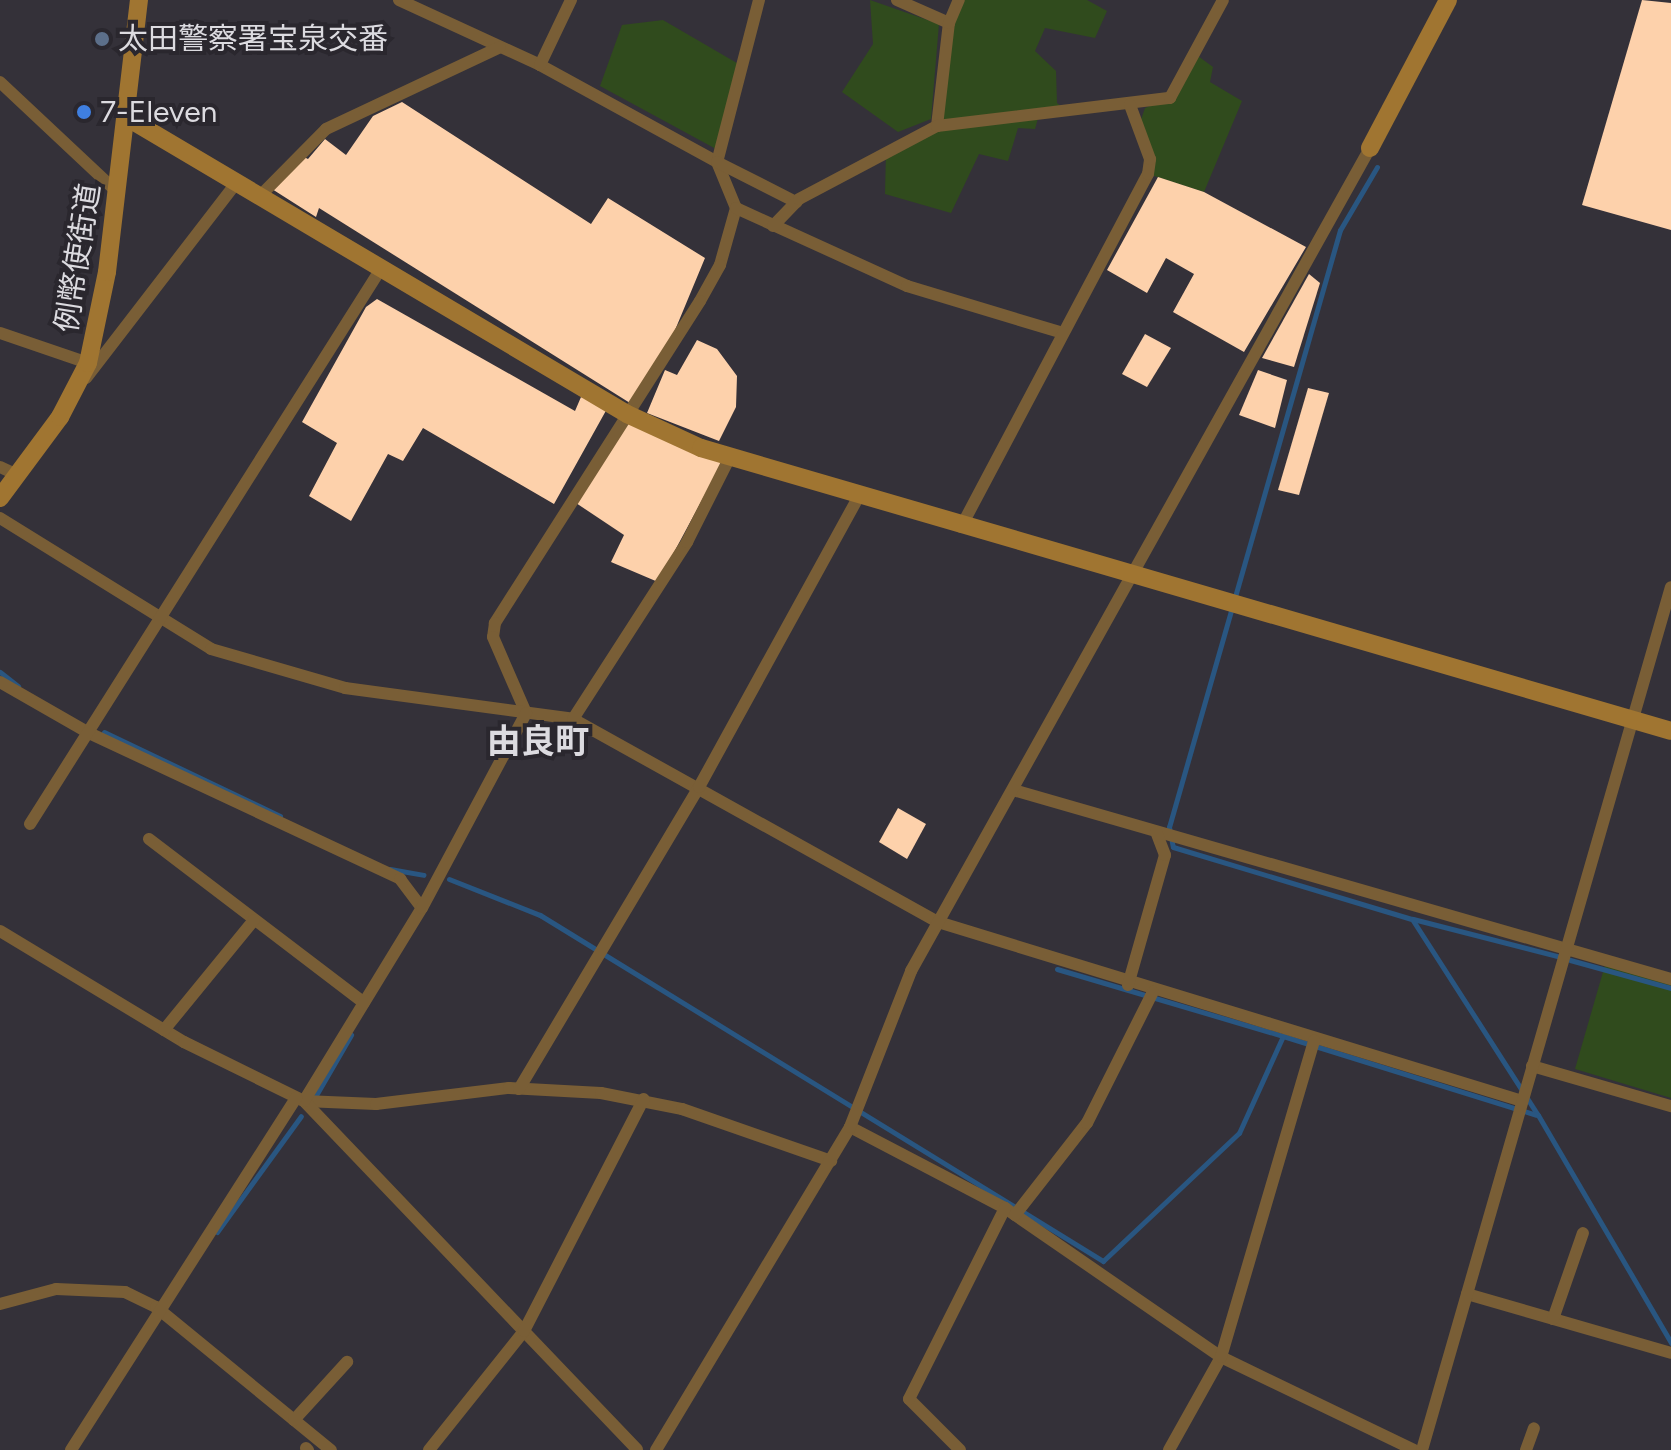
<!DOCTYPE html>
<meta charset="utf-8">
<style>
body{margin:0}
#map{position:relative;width:1671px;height:1450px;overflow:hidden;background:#343139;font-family:Figtree,"Noto Sans JP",sans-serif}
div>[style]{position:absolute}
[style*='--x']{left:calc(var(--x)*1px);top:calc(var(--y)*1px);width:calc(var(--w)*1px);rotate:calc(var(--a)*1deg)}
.green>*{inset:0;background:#304b1d}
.stream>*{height:5px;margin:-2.5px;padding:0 2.5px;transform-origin:2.5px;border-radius:2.5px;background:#295681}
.building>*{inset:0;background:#fdd1ab}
.street>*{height:12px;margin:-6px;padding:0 6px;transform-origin:6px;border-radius:6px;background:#795e36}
.secondary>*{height:18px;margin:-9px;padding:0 9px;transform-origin:9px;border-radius:9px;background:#a07531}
.dots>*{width:22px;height:22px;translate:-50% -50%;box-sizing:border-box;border:4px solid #2a272e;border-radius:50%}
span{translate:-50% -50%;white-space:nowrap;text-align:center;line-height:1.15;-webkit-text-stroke:8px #2a272e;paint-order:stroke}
.poi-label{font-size:30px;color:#dcdbe0}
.left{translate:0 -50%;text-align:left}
.street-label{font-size:30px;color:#dcdbe0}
.quarter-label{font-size:34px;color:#dcdbe0;font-weight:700}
</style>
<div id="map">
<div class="green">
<div style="clip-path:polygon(870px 0,939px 24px,931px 119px,898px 132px,842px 92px,873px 44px)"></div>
<div style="clip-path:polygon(965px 0,1087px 0,1107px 11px,1095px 38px,1045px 28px,1035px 51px,1056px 71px,1057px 103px,1065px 109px,1039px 115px,1035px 129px,1018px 128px,1008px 161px,979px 154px,951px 213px,885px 194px,886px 151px,937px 126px,958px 3px)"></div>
<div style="clip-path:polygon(663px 20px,742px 66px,716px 149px,600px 86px,622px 25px)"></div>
<div style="clip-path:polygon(1198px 56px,1213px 67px,1210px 82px,1242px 101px,1204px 192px,1148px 174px,1139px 125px,1145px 108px,1170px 98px)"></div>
<div style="clip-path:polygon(1605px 965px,1671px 983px,1671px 1098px,1575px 1069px)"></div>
</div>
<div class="stream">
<div style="--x:1377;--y:167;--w:73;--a:120.4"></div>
<div style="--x:1340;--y:230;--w:621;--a:105.98"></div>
<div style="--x:1169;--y:827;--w:20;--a:79"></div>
<div style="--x:1173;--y:847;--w:250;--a:16.8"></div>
<div style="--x:1412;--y:919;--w:233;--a:57.3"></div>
<div style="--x:1538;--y:1115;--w:264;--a:59.7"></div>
<div style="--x:0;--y:672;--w:23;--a:38"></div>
<div style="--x:104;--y:732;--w:195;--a:25.5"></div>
<div style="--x:390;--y:869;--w:34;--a:10"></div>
<div style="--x:449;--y:879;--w:98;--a:21.6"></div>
<div style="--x:540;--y:915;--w:661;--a:31.57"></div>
<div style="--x:1103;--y:1261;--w:187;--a:-43.3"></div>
<div style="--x:1239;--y:1133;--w:107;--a:-65.6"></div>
<div style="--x:1283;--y:1036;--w:265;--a:17.3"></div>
<div style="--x:1413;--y:919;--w:149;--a:14.4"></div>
<div style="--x:1570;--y:960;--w:105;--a:15.5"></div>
<div style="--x:1057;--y:969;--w:236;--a:16.5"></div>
<div style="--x:315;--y:1097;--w:72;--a:-59.9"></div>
<div style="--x:217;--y:1232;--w:143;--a:-54.1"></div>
</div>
<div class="building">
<div style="clip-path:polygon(1642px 0,1671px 3px,1671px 230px,1582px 205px)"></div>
<div style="clip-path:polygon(402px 102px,591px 224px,608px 198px,705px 258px,673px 335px,630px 403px,319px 208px,316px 217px,272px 189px,298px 154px,308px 159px,325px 139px,346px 155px,373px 116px)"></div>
<div style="clip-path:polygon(1158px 177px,1204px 192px,1306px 247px,1244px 352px,1173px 312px,1194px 274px,1166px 258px,1147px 293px,1107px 270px)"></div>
<div style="clip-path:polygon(1309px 274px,1320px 283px,1294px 367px,1262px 358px)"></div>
<div style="clip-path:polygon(377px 299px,575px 411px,581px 397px,608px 407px,554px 504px,423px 428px,403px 461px,388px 454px,351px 521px,309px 496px,337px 443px,302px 422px,366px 307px)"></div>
<div style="clip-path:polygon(1145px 334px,1171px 348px,1147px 387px,1122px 374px)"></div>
<div style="clip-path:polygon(697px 340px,717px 349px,737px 376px,736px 407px,719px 441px,647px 413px,665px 370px,677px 375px)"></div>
<div style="clip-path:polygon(1258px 370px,1287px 380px,1275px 428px,1239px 415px)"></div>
<div style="clip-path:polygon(1308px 388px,1329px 393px,1299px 495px,1278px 490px)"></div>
<div style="clip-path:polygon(627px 419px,723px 461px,658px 582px,611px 562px,624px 535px,573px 501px)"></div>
<div style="clip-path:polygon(898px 808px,926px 824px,907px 859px,879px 842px)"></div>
</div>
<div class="street">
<div style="--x:399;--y:0;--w:155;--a:24.7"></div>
<div style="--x:540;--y:65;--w:202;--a:28.7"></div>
<div style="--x:717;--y:162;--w:50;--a:67.6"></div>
<div style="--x:736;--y:208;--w:59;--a:105.7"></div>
<div style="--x:720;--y:265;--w:41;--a:119.1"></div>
<div style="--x:700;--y:301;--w:382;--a:122.5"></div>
<div style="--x:495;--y:623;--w:14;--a:98"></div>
<div style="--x:493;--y:637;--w:83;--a:66.5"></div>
<div style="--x:759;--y:0;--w:167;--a:104.5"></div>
<div style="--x:717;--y:162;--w:89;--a:26.9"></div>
<div style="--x:897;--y:0;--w:57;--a:23.9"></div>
<div style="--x:540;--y:65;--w:72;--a:-64.5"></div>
<div style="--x:0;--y:82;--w:162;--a:43.2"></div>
<div style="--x:937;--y:126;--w:104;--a:-83.4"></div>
<div style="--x:949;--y:23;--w:25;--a:-67"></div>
<div style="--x:259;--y:197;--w:95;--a:-45.4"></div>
<div style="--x:326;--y:129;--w:192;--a:-25.2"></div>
<div style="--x:736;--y:208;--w:188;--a:24.5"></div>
<div style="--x:907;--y:286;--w:163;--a:16.8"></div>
<div style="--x:773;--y:226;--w:37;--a:-46"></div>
<div style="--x:799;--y:199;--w:156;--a:-27.9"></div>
<div style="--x:937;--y:126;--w:235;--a:-6.9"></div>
<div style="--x:1170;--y:98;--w:111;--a:-61.6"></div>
<div style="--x:0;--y:333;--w:93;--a:18.8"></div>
<div style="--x:86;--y:378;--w:246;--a:-52.4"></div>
<div style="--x:0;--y:467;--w:19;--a:25"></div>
<div style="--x:0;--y:518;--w:248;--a:31.8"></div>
<div style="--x:211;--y:649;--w:140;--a:16.2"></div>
<div style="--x:345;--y:688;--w:230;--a:7.7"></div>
<div style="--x:573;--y:719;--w:418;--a:29.1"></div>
<div style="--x:938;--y:922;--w:611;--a:17.04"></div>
<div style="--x:961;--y:527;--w:399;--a:-62.1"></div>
<div style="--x:1148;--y:174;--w:15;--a:-82"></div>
<div style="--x:1150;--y:159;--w:58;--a:-110.3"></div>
<div style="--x:0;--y:682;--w:103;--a:29.8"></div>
<div style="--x:89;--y:733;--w:344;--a:25.1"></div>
<div style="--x:400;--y:879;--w:36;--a:53"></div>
<div style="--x:573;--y:719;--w:211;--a:-57.2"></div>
<div style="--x:687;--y:542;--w:95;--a:-63.2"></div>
<div style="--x:1013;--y:790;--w:685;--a:16.03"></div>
<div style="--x:30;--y:824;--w:659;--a:-57.71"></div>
<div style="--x:149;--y:839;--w:270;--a:37.3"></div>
<div style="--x:0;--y:931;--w:215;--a:31.1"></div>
<div style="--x:184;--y:1042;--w:134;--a:26.2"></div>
<div style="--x:304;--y:1101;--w:72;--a:2.4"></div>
<div style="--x:376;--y:1104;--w:134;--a:-6.9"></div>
<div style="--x:509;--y:1088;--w:92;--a:3.1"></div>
<div style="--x:601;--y:1093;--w:83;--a:11.2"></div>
<div style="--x:682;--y:1109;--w:158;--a:19.2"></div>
<div style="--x:1128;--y:985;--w:135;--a:-74.1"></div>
<div style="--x:1165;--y:855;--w:25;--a:-111"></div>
<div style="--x:164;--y:1030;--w:142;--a:-50.7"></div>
<div style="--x:1532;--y:1066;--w:145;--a:16.1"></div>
<div style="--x:519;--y:1089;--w:352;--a:-59.2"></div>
<div style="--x:699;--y:787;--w:330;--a:-61.2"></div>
<div style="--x:304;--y:1101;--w:482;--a:46.3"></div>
<div style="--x:304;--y:1101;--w:226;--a:-58.6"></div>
<div style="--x:422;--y:908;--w:221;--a:-61.9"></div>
<div style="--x:850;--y:1127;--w:175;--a:27.6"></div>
<div style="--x:1005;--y:1208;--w:262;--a:34.6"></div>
<div style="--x:1221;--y:1357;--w:214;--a:25.7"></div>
<div style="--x:1015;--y:1215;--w:117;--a:-52"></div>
<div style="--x:1087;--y:1123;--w:147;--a:-63.3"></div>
<div style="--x:1467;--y:1294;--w:212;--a:16.1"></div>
<div style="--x:0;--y:1304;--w:58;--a:-15"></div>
<div style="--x:56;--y:1289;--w:69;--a:2.5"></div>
<div style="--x:125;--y:1292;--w:34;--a:26"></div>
<div style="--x:156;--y:1307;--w:226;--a:39.3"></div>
<div style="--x:1553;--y:1319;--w:91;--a:-70.8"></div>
<div style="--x:294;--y:1420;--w:79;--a:-47.6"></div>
<div style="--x:306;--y:1448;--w:3;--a:45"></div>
<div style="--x:71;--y:1450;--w:418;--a:-57.4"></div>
<div style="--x:429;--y:1450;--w:152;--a:-51.4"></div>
<div style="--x:524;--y:1331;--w:261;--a:-62.7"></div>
<div style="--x:656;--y:1450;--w:377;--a:-59"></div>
<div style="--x:850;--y:1127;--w:168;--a:-68.6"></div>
<div style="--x:911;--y:971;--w:942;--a:-60.85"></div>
<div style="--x:960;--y:1450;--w:72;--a:-135"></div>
<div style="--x:909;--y:1399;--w:214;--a:-63.3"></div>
<div style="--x:1169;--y:1450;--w:107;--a:-60.8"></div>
<div style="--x:1221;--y:1357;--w:330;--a:-73.6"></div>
<div style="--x:1422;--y:1450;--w:898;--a:-73.91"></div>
<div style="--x:1526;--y:1450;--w:23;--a:-70"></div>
</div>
<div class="secondary">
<div style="--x:126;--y:117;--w:582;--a:30.66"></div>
<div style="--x:627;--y:414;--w:81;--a:24.7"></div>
<div style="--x:701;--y:448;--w:1010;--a:16.26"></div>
<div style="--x:1370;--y:148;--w:167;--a:-62.2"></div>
<div style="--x:0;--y:498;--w:101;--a:-53.5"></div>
<div style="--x:60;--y:417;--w:61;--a:-62.6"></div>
<div style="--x:88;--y:363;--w:93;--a:-78.2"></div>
<div style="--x:107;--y:272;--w:274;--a:-83.3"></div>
</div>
<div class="dots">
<div style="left:102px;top:39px;background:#5c6f8a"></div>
<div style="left:84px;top:112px;background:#3f7fe0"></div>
</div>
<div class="poi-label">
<span class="left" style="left:118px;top:39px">太田警察署宝泉交番</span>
<span class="left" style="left:100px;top:112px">7-Eleven</span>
</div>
<div class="street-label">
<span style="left:78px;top:258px;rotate:-81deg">例幣使街道</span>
</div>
<div class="quarter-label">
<span style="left:538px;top:742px">由良町</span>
</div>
</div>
